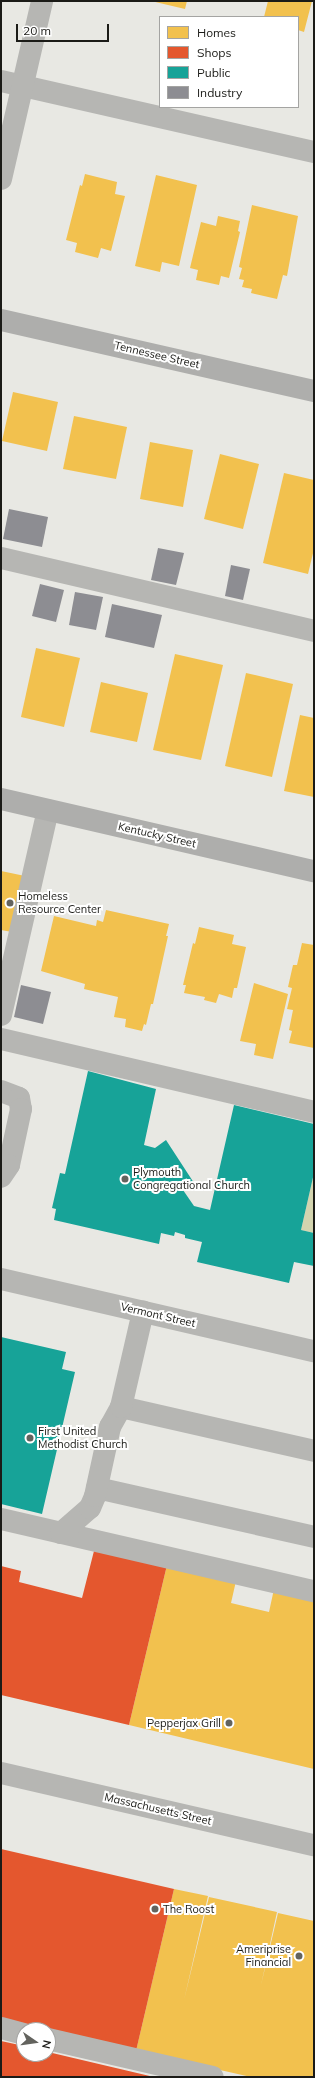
<!DOCTYPE html>
<style>
body{margin:0}
#map{position:relative;width:315px;height:2078px;overflow:hidden;background:#e8e8e3;font-family:Mulish,sans-serif}
div>[style]{position:absolute}
[style*='--x']{left:calc(var(--x)*1px);top:calc(var(--y)*1px);width:calc(var(--w)*1px);rotate:calc(var(--a)*1deg)}
.green>*{inset:0;background:#d3d4af}
.homes>*{inset:0;background:#f2c14e}
.shops>*{inset:0;background:#e4572e}
.public>*{inset:0;background:#17a398}
.industry>*{inset:0;background:#8d8d92}
.minor>*{height:22px;margin:-11px;padding:0 11px;transform-origin:11px;border-radius:11px;background:#b6b6b3}
.major>*{height:22px;margin:-11px;padding:0 11px;transform-origin:11px;border-radius:11px;background:#aeaeac}
.dots>*{width:11px;height:11px;translate:-50% -50%;box-sizing:border-box;border:2px solid #fff;border-radius:50%}
span{translate:-50% -50%;white-space:nowrap;text-align:center;line-height:1.15;-webkit-text-stroke:4px #fff;paint-order:stroke}
.street-label{font-size:11px;color:#1b1b17}
.poi-label{font-size:11px;color:#1b1b17}
.left{translate:0 -50%;text-align:left}
.right{translate:-100% -50%;text-align:right}
.frame{position:absolute;inset:0;border:2px solid #1b1b17;pointer-events:none}
.legend{position:absolute;left:159px;top:16px;width:140px;height:92px;box-sizing:border-box;background:#fff;border:1px solid #a4a4a2;margin:0;padding:5px 7px;list-style:none;font-size:12px;color:#1b1b17}
.legend li{display:flex;align-items:center;gap:8px;height:20px}
.legend b{width:20px;border:1px solid #a4a4a2}
.north{position:absolute;left:16px;top:2022px;width:40px;height:40px;box-sizing:border-box;background:#fff;border:1px solid #a4a4a2;border-radius:50%;rotate:103deg;font-size:11px;font-weight:700;line-height:16px;text-align:center;color:#1b1b17}
.north::after{content:'';display:block;margin:auto;width:14px;height:18px;background:#63635e;clip-path:polygon(50% 0,100% 100%,50% 72%,0 100%)}
.scale{position:absolute;left:16px;top:24px;width:93px;height:18px;box-sizing:border-box;border:2px solid #1b1b17;border-top:0;padding-left:5px;font-size:12px;line-height:14px;white-space:nowrap;color:#1b1b17;-webkit-text-stroke:3px #fff;paint-order:stroke}
</style>
<div id="map">
<div class="green">
<div style="clip-path:polygon(314px 1173px,314px 1233px,301px 1230px)"></div>
</div>
<div class="homes">
<div style="clip-path:polygon(151px 1px,187px 1px,185px 9px)"></div>
<div style="clip-path:polygon(268px 1px,312px 1px,304px 32px,298px 30px,298px 17px,264px 17px)"></div>
<div style="clip-path:polygon(85px 174px,117px 182px,115px 194px,125px 196px,111px 251px,101px 248px,98px 258px,75px 252px,77px 243px,66px 240px,80px 185px,82px 186px)"></div>
<div style="clip-path:polygon(156px 175px,197px 185px,179px 266px,162px 262px,160px 272px,135px 266px)"></div>
<div style="clip-path:polygon(252px 205px,298px 216px,287px 276px,283px 275px,277px 299px,251px 293px,252px 289px,242px 287px,244px 280px,239px 279px,242px 268px,239px 267px)"></div>
<div style="clip-path:polygon(218px 216px,240px 221px,238px 231px,240px 232px,229px 278px,221px 276px,219px 285px,196px 280px,198px 270px,190px 268px,201px 222px,216px 226px)"></div>
<div style="clip-path:polygon(13px 392px,58px 402px,47px 451px,2px 441px)"></div>
<div style="clip-path:polygon(74px 416px,127px 427px,116px 479px,63px 469px)"></div>
<div style="clip-path:polygon(150px 442px,193px 450px,183px 507px,140px 499px)"></div>
<div style="clip-path:polygon(220px 454px,259px 464px,243px 529px,204px 519px)"></div>
<div style="clip-path:polygon(284px 473px,314px 480px,314px 549px,308px 574px,263px 563px)"></div>
<div style="clip-path:polygon(36px 648px,80px 658px,64px 727px,21px 717px)"></div>
<div style="clip-path:polygon(175px 654px,223px 665px,201px 760px,153px 750px)"></div>
<div style="clip-path:polygon(246px 673px,293px 684px,272px 777px,225px 766px)"></div>
<div style="clip-path:polygon(101px 682px,148px 693px,137px 742px,90px 732px)"></div>
<div style="clip-path:polygon(300px 715px,314px 718px,314px 797px,284px 791px)"></div>
<div style="clip-path:polygon(1px 871px,25px 876px,12px 932px,1px 930px)"></div>
<div style="clip-path:polygon(106px 910px,169px 924px,166px 936px,168px 936px,153px 1004px,151px 1004px,146px 1025px,144px 1024px,142px 1031px,125px 1027px,126px 1019px,114px 1017px,118px 997px,84px 989px,85px 984px,41px 971px,54px 916px,96px 926px,97px 920px,103px 922px)"></div>
<div style="clip-path:polygon(199px 927px,234px 935px,232px 944px,246px 947px,237px 988px,234px 988px,232px 998px,219px 994px,216px 1003px,204px 1000px,205px 997px,184px 993px,186px 985px,183px 985px,193px 943px,195px 944px)"></div>
<div style="clip-path:polygon(302px 943px,314px 945px,314px 1048px,289px 1043px,292px 1031px,289px 1030px,293px 1010px,287px 1009px,292px 988px,288px 987px,293px 965px,297px 965px)"></div>
<div style="clip-path:polygon(254px 983px,288px 994px,273px 1059px,254px 1055px,256px 1044px,240px 1041px)"></div>
<div style="clip-path:polygon(167px 1565px,236px 1581px,231px 1603px,269px 1612px,274px 1589px,314px 1599px,314px 1769px,129px 1725px)"></div>
<div style="clip-path:polygon(174px 1889px,208px 1896px,184px 2000px,209px 1897px,277px 1912px,261px 1985px,278px 1913px,314px 1921px,314px 2077px,251px 2077px,136px 2051px)"></div>
</div>
<div class="shops">
<div style="clip-path:polygon(95px 1547px,167px 1565px,129px 1725px,1px 1695px,1px 1566px,21px 1571px,19px 1582px,82px 1598px)"></div>
<div style="clip-path:polygon(1px 1849px,174px 1889px,136px 2051px,1px 2019px)"></div>
<div style="clip-path:polygon(1px 2041px,24px 2046px,24px 2054px,48px 2054px,48px 2052px,154px 2077px,1px 2077px)"></div>
</div>
<div class="public">
<div style="clip-path:polygon(88px 1071px,156px 1089px,144px 1145px,155px 1148px,166px 1140px,194px 1183px,183px 1190px,194px 1206px,210px 1210px,234px 1105px,314px 1124px,314px 1173px,301px 1230px,314px 1233px,314px 1266px,294px 1262px,289px 1283px,197px 1262px,202px 1242px,185px 1238px,185px 1235px,175px 1232px,174px 1236px,161px 1233px,159px 1244px,54px 1220px,56px 1209px,52px 1208px,60px 1173px,65px 1174px)"></div>
<div style="clip-path:polygon(1px 1337px,66px 1352px,62px 1369px,75px 1372px,42px 1514px,1px 1504px)"></div>
</div>
<div class="industry">
<div style="clip-path:polygon(9px 509px,48px 517px,42px 547px,3px 539px)"></div>
<div style="clip-path:polygon(158px 548px,184px 553px,176px 585px,151px 580px)"></div>
<div style="clip-path:polygon(231px 565px,250px 569px,243px 600px,225px 596px)"></div>
<div style="clip-path:polygon(40px 584px,64px 590px,56px 622px,32px 616px)"></div>
<div style="clip-path:polygon(75px 592px,103px 597px,96px 630px,69px 625px)"></div>
<div style="clip-path:polygon(112px 604px,162px 615px,154px 648px,105px 637px)"></div>
<div style="clip-path:polygon(21px 985px,51px 992px,43px 1024px,14px 1017px)"></div>
</div>
<div class="minor">
<div style="--x:1;--y:81;--w:321;--a:12.8"></div>
<div style="--x:1;--y:179;--w:183;--a:-77"></div>
<div style="--x:1;--y:558;--w:321;--a:13.1"></div>
<div style="--x:1;--y:1015;--w:210;--a:-77.1"></div>
<div style="--x:1;--y:1039;--w:321;--a:13.1"></div>
<div style="--x:1;--y:1091;--w:19;--a:21"></div>
<div style="--x:19;--y:1098;--w:11;--a:80"></div>
<div style="--x:21;--y:1109;--w:57;--a:102.1"></div>
<div style="--x:9;--y:1165;--w:14;--a:124"></div>
<div style="--x:1;--y:1279;--w:321;--a:13"></div>
<div style="--x:121;--y:1407;--w:198;--a:12.8"></div>
<div style="--x:97;--y:1488;--w:222;--a:12.7"></div>
<div style="--x:1;--y:1519;--w:321;--a:13"></div>
<div style="--x:61;--y:1533;--w:38;--a:-41"></div>
<div style="--x:90;--y:1508;--w:13;--a:-67"></div>
<div style="--x:95;--y:1496;--w:71;--a:-77.7"></div>
<div style="--x:110;--y:1427;--w:23;--a:-61"></div>
<div style="--x:121;--y:1407;--w:98;--a:-77"></div>
<div style="--x:1;--y:1773;--w:321;--a:13"></div>
<div style="--x:1;--y:2028;--w:24;--a:15"></div>
<div style="--x:48;--y:2039;--w:169;--a:13"></div>
</div>
<div class="major">
<div style="--x:1;--y:320;--w:321;--a:12.8"></div>
<div style="--x:1;--y:799;--w:321;--a:13"></div>
</div>
<div class="dots">
<div style="left:10px;top:903px;background:#63635e"></div>
<div style="left:125px;top:1179px;background:#63635e"></div>
<div style="left:30px;top:1438px;background:#63635e"></div>
<div style="left:229px;top:1723px;background:#63635e"></div>
<div style="left:155px;top:1909px;background:#63635e"></div>
<div style="left:299px;top:1956px;background:#63635e"></div>
</div>
<div class="street-label">
<span style="left:157px;top:355px;rotate:13deg">Tennessee Street</span>
<span style="left:157px;top:835px;rotate:13deg">Kentucky Street</span>
<span style="left:158px;top:1315px;rotate:13deg">Vermont Street</span>
<span style="left:158px;top:1809px;rotate:13deg">Massachusetts Street</span>
</div>
<div class="poi-label">
<span class="left" style="left:18px;top:903px">Homeless<br>Resource Center</span>
<span class="left" style="left:133px;top:1179px">Plymouth<br>Congregational Church</span>
<span class="left" style="left:38px;top:1438px">First United<br>Methodist Church</span>
<span class="right" style="left:221px;top:1723px">Pepperjax Grill</span>
<span class="left" style="left:163px;top:1909px">The Roost</span>
<span class="right" style="left:291px;top:1956px">Ameriprise<br>Financial</span>
</div>
<div class="frame"></div>
<ul class="legend">
<li><b style="height:11px;background:#f2c14e"></b>Homes</li>
<li><b style="height:11px;background:#e4572e"></b>Shops</li>
<li><b style="height:11px;background:#17a398"></b>Public</li>
<li><b style="height:11px;background:#8d8d92"></b>Industry</li>
</ul>
<div class="north">N</div>
<div class="scale">20 m</div>
</div>
